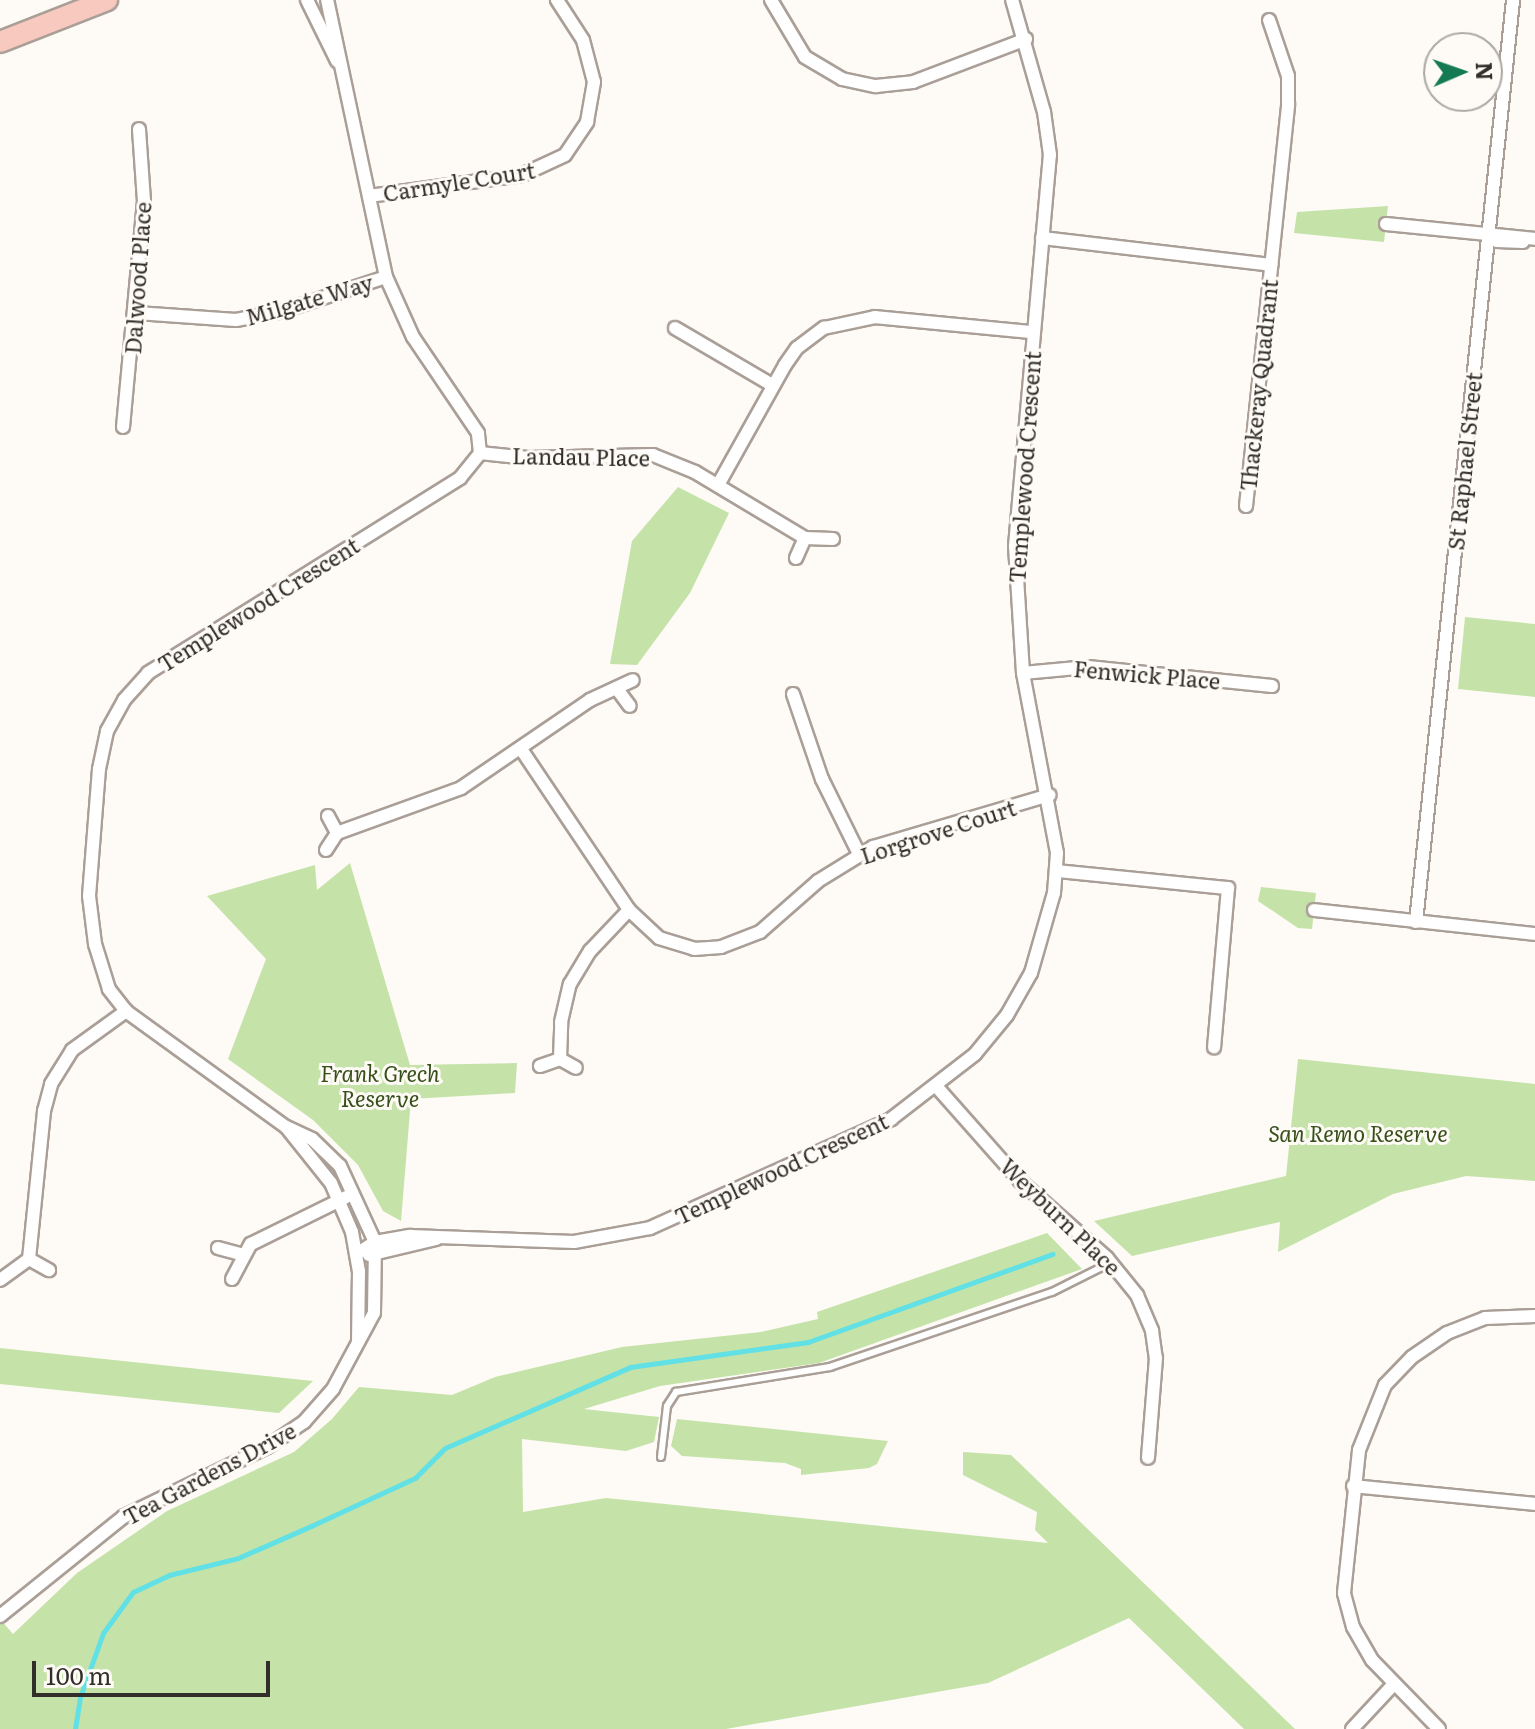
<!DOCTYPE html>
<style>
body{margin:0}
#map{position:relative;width:1535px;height:1729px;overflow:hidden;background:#fefaf6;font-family:Literata,serif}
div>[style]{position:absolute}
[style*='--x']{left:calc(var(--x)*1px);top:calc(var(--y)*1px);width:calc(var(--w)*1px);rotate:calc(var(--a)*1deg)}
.green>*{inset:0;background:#c5e3a9}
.stream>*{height:5px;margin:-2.5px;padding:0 2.5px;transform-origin:2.5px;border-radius:2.5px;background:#61e0e5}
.roads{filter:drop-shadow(2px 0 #aa9f97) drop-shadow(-2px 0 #aa9f97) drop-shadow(0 2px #aa9f97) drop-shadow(0 -2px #aa9f97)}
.service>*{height:6px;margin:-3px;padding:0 3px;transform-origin:3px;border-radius:3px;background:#fff}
.minor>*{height:12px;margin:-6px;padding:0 6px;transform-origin:6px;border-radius:6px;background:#fff}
.primary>*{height:20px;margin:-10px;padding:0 10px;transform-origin:10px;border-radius:10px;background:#f8c9bf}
span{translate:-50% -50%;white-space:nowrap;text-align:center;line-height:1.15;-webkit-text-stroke:6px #fefaf6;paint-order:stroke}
.street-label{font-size:22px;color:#322e2a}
.park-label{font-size:22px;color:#37501a;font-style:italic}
.north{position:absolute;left:1423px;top:32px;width:80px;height:80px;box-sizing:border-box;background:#fefaf6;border:2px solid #aca8a4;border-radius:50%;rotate:88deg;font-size:22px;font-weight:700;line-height:32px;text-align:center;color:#322e2a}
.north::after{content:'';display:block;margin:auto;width:28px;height:36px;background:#137a53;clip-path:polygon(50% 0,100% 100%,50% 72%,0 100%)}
.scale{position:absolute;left:32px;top:1661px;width:238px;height:36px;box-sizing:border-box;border:4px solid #322e2a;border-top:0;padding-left:10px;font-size:24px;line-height:28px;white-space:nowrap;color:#322e2a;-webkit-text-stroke:6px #fefaf6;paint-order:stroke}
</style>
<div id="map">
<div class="green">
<div style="clip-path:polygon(1388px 206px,1384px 242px,1294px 233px,1297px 212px)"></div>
<div style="clip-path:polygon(678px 487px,729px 513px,690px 593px,637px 665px,610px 664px,632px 541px)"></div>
<div style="clip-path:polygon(1465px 617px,1535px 624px,1535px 697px,1458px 689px)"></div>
<div style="clip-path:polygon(350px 863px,410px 1065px,517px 1063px,515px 1093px,411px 1099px,401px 1221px,383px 1211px,358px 1165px,313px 1120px,228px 1059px,266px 959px,207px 896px,315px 865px,317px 890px)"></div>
<div style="clip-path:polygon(1261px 887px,1316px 893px,1312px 929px,1298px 928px,1258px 901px)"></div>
<div style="clip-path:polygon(1298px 1059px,1535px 1084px,1535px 1181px,1466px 1176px,1393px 1194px,1278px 1252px,1280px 1222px,1132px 1256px,1094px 1221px,1286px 1176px)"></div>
<div style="clip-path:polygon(1047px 1233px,1082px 1269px,819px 1363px,660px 1386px,584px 1409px,659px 1417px,654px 1442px,626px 1451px,522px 1439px,523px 1512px,606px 1498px,1048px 1543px,1035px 1530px,1037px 1512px,963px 1475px,963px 1452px,1011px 1455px,1295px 1729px,1244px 1729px,1129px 1618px,988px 1683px,726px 1729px,0 1729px,0 1619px,13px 1634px,77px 1573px,167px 1511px,294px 1452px,332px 1419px,359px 1387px,452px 1395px,495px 1377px,622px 1347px,761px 1332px,818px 1319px,817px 1312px)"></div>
<div style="clip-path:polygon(0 1348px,313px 1381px,279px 1413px,0 1384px)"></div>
<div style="clip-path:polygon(677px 1419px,888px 1441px,877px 1464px,869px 1468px,801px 1475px,801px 1469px,785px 1463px,682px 1456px,671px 1446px)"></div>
</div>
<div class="stream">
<div style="--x:75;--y:1729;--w:32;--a:-81"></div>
<div style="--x:80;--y:1697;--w:68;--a:-70.2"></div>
<div style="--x:103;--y:1633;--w:51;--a:-53.8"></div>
<div style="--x:133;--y:1592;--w:40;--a:-25"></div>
<div style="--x:169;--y:1575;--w:71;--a:-13.8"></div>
<div style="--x:238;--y:1558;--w:80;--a:-23.7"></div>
<div style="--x:311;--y:1526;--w:115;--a:-24.8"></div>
<div style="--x:415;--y:1478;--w:42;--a:-45"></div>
<div style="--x:445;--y:1448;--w:202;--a:-23.6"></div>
<div style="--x:630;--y:1367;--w:180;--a:-8"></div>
<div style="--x:808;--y:1342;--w:260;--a:-19.8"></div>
</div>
<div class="roads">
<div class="service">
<div style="--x:661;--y:1457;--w:51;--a:-83.3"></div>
<div style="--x:667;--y:1406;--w:17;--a:-57"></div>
<div style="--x:676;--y:1392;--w:156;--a:-9.2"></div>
<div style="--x:830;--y:1367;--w:234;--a:-18.7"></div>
<div style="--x:1052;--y:1292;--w:67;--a:-26.6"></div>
</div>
<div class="minor">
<div style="--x:307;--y:0;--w:68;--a:63.8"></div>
<div style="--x:771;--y:0;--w:66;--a:59.2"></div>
<div style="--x:805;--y:57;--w:43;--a:30.7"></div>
<div style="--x:842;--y:79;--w:35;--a:12"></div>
<div style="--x:876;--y:86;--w:37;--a:-6"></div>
<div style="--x:913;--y:82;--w:121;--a:-20.8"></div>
<div style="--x:369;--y:196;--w:154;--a:-7.8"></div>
<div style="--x:522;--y:175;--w:47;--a:-24.9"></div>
<div style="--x:565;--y:155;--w:40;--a:-56"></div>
<div style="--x:587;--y:122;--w:41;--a:-80.1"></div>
<div style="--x:594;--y:82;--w:43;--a:-104.7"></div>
<div style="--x:583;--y:40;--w:48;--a:-123"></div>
<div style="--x:1386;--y:224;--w:150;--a:5.7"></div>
<div style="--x:1488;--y:234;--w:11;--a:38"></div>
<div style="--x:1497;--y:241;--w:26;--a:2"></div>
<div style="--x:1042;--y:238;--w:231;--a:6.7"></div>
<div style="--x:137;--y:313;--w:99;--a:4"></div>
<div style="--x:236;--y:320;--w:48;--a:-10.8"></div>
<div style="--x:283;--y:311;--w:108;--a:-18.3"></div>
<div style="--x:675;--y:328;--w:113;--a:30.4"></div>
<div style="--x:123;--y:427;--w:227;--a:-84.7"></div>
<div style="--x:144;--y:201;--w:72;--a:-94"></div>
<div style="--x:480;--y:453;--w:48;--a:5.9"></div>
<div style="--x:528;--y:458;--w:125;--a:-1.4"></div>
<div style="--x:653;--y:455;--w:45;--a:22"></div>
<div style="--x:695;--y:472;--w:128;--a:31"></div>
<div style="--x:805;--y:538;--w:28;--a:2"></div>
<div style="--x:718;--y:485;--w:137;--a:-60.8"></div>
<div style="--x:785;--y:365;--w:21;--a:-55"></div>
<div style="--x:797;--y:348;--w:34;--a:-37"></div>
<div style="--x:824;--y:328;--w:52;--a:-12.2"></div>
<div style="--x:875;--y:317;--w:158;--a:5.5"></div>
<div style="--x:1246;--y:506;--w:404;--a:-84"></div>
<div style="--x:1288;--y:104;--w:28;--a:-90"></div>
<div style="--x:1288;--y:76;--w:59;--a:-108.7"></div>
<div style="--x:796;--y:558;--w:22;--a:-66"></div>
<div style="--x:1023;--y:673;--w:65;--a:-5.3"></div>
<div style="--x:1088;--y:667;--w:185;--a:5.9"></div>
<div style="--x:617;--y:689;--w:21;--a:53"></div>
<div style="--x:793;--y:694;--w:90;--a:71.2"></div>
<div style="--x:822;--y:779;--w:84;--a:63.7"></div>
<div style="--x:521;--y:749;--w:194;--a:56.1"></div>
<div style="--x:629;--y:910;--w:41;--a:43"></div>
<div style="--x:659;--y:938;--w:37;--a:17"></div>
<div style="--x:694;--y:949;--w:27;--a:-4"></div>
<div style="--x:721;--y:947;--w:42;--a:-21"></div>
<div style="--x:760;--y:932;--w:77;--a:-41.3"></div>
<div style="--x:818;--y:881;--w:65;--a:-31.7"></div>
<div style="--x:873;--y:847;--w:184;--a:-16.4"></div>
<div style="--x:328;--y:816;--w:19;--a:62"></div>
<div style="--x:326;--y:850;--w:20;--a:-57"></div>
<div style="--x:337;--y:833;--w:132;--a:-19.9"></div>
<div style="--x:461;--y:788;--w:156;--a:-34.3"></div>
<div style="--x:590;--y:700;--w:47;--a:-24.9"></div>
<div style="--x:1057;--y:871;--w:172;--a:5.7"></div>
<div style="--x:1228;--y:888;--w:160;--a:95"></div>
<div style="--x:1314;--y:910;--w:222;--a:6.2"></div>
<div style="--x:1416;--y:922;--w:927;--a:-83.99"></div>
<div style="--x:560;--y:1059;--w:37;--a:-88"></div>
<div style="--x:561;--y:1022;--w:39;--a:-77"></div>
<div style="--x:570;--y:984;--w:39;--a:-59"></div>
<div style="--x:590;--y:951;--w:57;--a:-46.4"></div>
<div style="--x:540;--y:1066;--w:21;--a:-19"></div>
<div style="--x:560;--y:1059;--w:18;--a:29"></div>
<div style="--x:936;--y:1086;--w:127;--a:48.5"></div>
<div style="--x:1020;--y:1181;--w:116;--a:41.5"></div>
<div style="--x:1107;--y:1258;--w:48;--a:51"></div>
<div style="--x:1137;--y:1295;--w:39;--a:67"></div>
<div style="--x:1152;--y:1331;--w:27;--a:82"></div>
<div style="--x:1156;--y:1358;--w:100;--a:94.6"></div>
<div style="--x:287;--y:1128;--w:70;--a:51.3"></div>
<div style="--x:331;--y:1183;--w:53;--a:66.8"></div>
<div style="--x:352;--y:1232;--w:40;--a:80"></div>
<div style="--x:359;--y:1271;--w:69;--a:90.8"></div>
<div style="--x:218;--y:1248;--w:24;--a:15"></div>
<div style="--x:358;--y:1253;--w:20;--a:-33"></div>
<div style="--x:375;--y:1242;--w:36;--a:-10"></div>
<div style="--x:410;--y:1236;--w:164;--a:2.1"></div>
<div style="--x:574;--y:1242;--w:77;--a:-10.4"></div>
<div style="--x:650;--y:1228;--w:265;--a:-24.3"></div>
<div style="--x:891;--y:1119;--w:106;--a:-37.7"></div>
<div style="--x:975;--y:1054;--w:50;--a:-50.6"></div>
<div style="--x:1007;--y:1015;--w:48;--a:-60.3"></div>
<div style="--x:1031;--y:973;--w:83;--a:-74"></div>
<div style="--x:1054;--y:893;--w:40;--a:-85.7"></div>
<div style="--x:1057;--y:853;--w:183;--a:-100.7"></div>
<div style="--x:1023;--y:673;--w:127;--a:-93.6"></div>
<div style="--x:1015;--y:546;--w:393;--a:-84.9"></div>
<div style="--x:1050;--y:155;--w:43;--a:-97.9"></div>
<div style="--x:1044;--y:112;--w:116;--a:-105.9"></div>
<div style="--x:369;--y:1255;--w:69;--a:-13.4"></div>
<div style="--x:29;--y:1259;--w:149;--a:-84.2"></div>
<div style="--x:44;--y:1111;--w:28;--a:-75"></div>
<div style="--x:51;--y:1084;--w:40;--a:-58"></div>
<div style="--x:72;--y:1050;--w:67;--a:-35.8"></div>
<div style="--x:232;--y:1279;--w:40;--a:-62"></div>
<div style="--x:251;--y:1244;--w:106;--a:-26.3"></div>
<div style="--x:0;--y:1280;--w:36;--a:-36"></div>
<div style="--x:29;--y:1259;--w:23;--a:29"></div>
<div style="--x:1353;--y:1486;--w:183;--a:5.6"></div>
<div style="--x:0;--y:1616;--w:158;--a:-38.8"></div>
<div style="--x:123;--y:1517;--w:160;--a:-25.9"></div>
<div style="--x:267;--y:1447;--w:45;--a:-34"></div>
<div style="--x:304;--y:1422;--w:44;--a:-48.7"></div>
<div style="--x:333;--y:1389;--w:86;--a:-61.7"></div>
<div style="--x:374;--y:1313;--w:71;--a:-89.2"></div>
<div style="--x:375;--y:1242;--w:84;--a:-114.7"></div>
<div style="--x:340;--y:1166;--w:39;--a:-136"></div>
<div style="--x:312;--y:1139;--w:29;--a:-155"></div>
<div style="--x:286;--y:1127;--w:198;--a:-144.1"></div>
<div style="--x:126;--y:1011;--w:28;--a:-128"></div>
<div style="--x:109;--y:989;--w:47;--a:-107.3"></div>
<div style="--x:95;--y:944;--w:48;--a:-97.1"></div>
<div style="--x:89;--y:896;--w:127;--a:-85.5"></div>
<div style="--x:99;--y:769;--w:39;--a:-78"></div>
<div style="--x:107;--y:731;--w:35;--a:-61"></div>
<div style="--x:124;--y:700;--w:36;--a:-48"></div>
<div style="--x:148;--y:673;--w:368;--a:-32"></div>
<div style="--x:460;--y:478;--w:32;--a:-51"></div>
<div style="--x:480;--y:453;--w:20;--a:-96"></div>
<div style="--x:478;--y:433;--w:116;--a:-124.1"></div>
<div style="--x:413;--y:337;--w:66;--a:-114.2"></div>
<div style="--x:386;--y:277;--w:283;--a:-102"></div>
<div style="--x:1352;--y:1729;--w:62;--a:-47"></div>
<div style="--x:1439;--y:1729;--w:96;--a:-134.2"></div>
<div style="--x:1372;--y:1660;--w:38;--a:-120"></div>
<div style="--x:1353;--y:1627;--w:35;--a:-105"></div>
<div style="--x:1344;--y:1593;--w:144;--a:-84"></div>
<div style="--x:1359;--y:1450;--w:70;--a:-68.2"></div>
<div style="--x:1385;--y:1385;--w:39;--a:-46"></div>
<div style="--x:1412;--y:1357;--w:42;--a:-34.4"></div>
<div style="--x:1447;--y:1333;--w:41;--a:-21.5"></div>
<div style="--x:1485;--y:1318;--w:50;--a:-2.3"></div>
</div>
<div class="primary">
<div style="--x:0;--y:42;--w:115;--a:-21.4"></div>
</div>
</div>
<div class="street-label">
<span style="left:459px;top:181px;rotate:-9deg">Carmyle Court</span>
<span style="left:137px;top:278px;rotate:-86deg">Dalwood Place</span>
<span style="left:309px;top:299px;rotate:-16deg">Milgate Way</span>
<span style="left:1258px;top:385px;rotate:-84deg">Thackeray Quadrant</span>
<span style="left:581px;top:456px;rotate:1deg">Landau Place</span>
<span style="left:1464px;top:461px;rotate:-84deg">St Raphael Street</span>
<span style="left:1024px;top:467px;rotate:-86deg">Templewood Crescent</span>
<span style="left:258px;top:604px;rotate:-32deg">Templewood Crescent</span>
<span style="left:1147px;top:674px;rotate:5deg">Fenwick Place</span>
<span style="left:938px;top:831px;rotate:-18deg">Lorgrove Court</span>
<span style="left:781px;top:1168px;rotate:-25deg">Templewood Crescent</span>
<span style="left:1061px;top:1216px;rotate:44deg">Weyburn Place</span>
<span style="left:209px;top:1473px;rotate:-28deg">Tea Gardens Drive</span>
</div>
<div class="park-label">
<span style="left:380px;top:1085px">Frank Grech<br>Reserve</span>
<span style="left:1358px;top:1133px">San Remo Reserve</span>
</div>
<div class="north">N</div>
<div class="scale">100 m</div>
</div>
